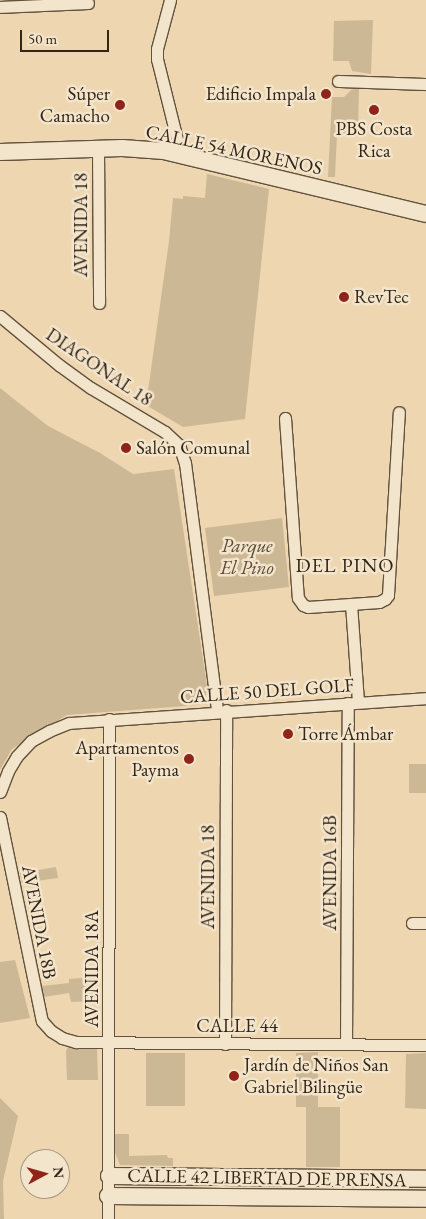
<!DOCTYPE html>
<meta charset="utf-8">
<style>
body{margin:0}
#map{position:relative;width:426px;height:1219px;overflow:hidden;background:#edd6b0;font-family:"EB Garamond",serif}
div>[style]{position:absolute}
[style*='--x']{left:calc(var(--x)*1px);top:calc(var(--y)*1px);width:calc(var(--w)*1px);rotate:calc(var(--a)*1deg)}
.green>*{inset:0;background:#cdb896}
.roads{filter:drop-shadow(1px 0 #62523d) drop-shadow(-1px 0 #62523d) drop-shadow(0 1px #62523d) drop-shadow(0 -1px #62523d)}
.minor>*{height:11px;margin:-5.5px;padding:0 5.5px;transform-origin:5.5px;border-radius:5.5px;background:#f3e4cc}
.secondary>*{height:16px;margin:-8px;padding:0 8px;transform-origin:8px;border-radius:8px;background:#f3e4cc}
.dots>*{width:14px;height:14px;translate:-50% -50%;box-sizing:border-box;border:2px solid #f3e4cc;border-radius:50%}
span{translate:-50% -50%;white-space:nowrap;text-align:center;line-height:1.15;-webkit-text-stroke:5px #f3e4cc;paint-order:stroke}
.poi-label{font-size:19px;color:#332617}
.right{translate:-100% -50%;text-align:right}
.left{translate:0 -50%;text-align:left}
.street-label{font-size:19px;color:#332617}
.park-label{font-size:19px;color:#5a4a37;font-style:italic}
.neighbourhood-label{font-size:20px;color:#332617;letter-spacing:1px}
.north{position:absolute;left:20px;top:1149px;width:50px;height:50px;box-sizing:border-box;background:#f3e4cc;border:1px solid #a69884;border-radius:50%;rotate:84deg;font-size:14px;font-weight:700;line-height:20px;text-align:center;color:#332617}
.north::after{content:'';display:block;margin:auto;width:18px;height:22px;background:#8f2418;clip-path:polygon(50% 0,100% 100%,50% 72%,0 100%)}
.scale{position:absolute;left:20px;top:30px;width:89px;height:22px;box-sizing:border-box;border:2px solid #332617;border-top:0;padding-left:6px;font-size:15px;line-height:18px;white-space:nowrap;color:#332617;-webkit-text-stroke:4px #f3e4cc;paint-order:stroke}
</style>
<div id="map">
<div class="green">
<div style="clip-path:polygon(373px 20px,371px 74px,352px 71px,349px 61px,333px 61px,334px 21px)"></div>
<div style="clip-path:polygon(359px 88px,358px 135px,337px 134px,335px 177px,328px 177px,332px 97px,344px 97px,351px 90px)"></div>
<div style="clip-path:polygon(207px 174px,269px 189px,245px 419px,183px 427px,146px 405px,169px 241px,173px 198px,183px 199px,183px 196px,205px 198px)"></div>
<div style="clip-path:polygon(0 388px,48px 426px,100px 453px,133px 474px,174px 469px,208px 692px,203px 703px,198px 705px,67px 715px,12px 749px,0 770px)"></div>
<div style="clip-path:polygon(282px 518px,289px 587px,214px 596px,205px 528px)"></div>
<div style="clip-path:polygon(409px 764px,426px 764px,426px 793px,409px 793px)"></div>
<div style="clip-path:polygon(56px 867px,58px 878px,22px 883px,20px 873px)"></div>
<div style="clip-path:polygon(15px 960px,30px 1018px,0 1023px,0 962px)"></div>
<div style="clip-path:polygon(94px 977px,95px 1001px,71px 1002px,69px 993px,44px 997px,42px 986px,69px 983px,69px 979px)"></div>
<div style="clip-path:polygon(68px 1047px,97px 1048px,98px 1080px,67px 1080px,66px 1051px)"></div>
<div style="clip-path:polygon(318px 1052px,318px 1107px,340px 1107px,340px 1167px,306px 1167px,306px 1107px,296px 1107px,296px 1053px)"></div>
<div style="clip-path:polygon(146px 1053px,185px 1053px,185px 1106px,146px 1106px)"></div>
<div style="clip-path:polygon(426px 1053px,426px 1109px,405px 1108px,406px 1054px)"></div>
<div style="clip-path:polygon(0 1098px,18px 1116px,3px 1181px,4px 1219px,0 1219px)"></div>
<div style="clip-path:polygon(115px 1134px,129px 1134px,129px 1156px,167px 1155px,168px 1158px,173px 1158px,173px 1166px,120px 1165px,115px 1153px)"></div>
</div>
<div class="roads">
<div class="minor">
<div style="--x:170;--y:0;--w:51;--a:104.9"></div>
<div style="--x:157;--y:49;--w:10;--a:90"></div>
<div style="--x:157;--y:59;--w:99;--a:76"></div>
<div style="--x:0;--y:7;--w:88;--a:-2.6"></div>
<div style="--x:338;--y:81;--w:88;--a:2"></div>
<div style="--x:98;--y:148;--w:155;--a:89.6"></div>
<div style="--x:0;--y:316;--w:77;--a:39.7"></div>
<div style="--x:59;--y:365;--w:39;--a:36"></div>
<div style="--x:91;--y:388;--w:86;--a:30.7"></div>
<div style="--x:165;--y:432;--w:19;--a:43"></div>
<div style="--x:179;--y:445;--w:19;--a:72"></div>
<div style="--x:185;--y:463;--w:250;--a:82.6"></div>
<div style="--x:285;--y:418;--w:180;--a:85.9"></div>
<div style="--x:298;--y:598;--w:9;--a:54"></div>
<div style="--x:303;--y:605;--w:5;--a:22"></div>
<div style="--x:308;--y:607;--w:71;--a:-4"></div>
<div style="--x:379;--y:602;--w:7;--a:-27"></div>
<div style="--x:385;--y:599;--w:5;--a:-53"></div>
<div style="--x:388;--y:595;--w:183;--a:-86.6"></div>
<div style="--x:351;--y:604;--w:98;--a:85.9"></div>
<div style="--x:0;--y:792;--w:22;--a:-69"></div>
<div style="--x:8;--y:771;--w:17;--a:-59"></div>
<div style="--x:17;--y:756;--w:21;--a:-47"></div>
<div style="--x:31;--y:741;--w:21;--a:-29"></div>
<div style="--x:49;--y:731;--w:22;--a:-22"></div>
<div style="--x:69;--y:723;--w:358;--a:-4"></div>
<div style="--x:0;--y:817;--w:208;--a:78.4"></div>
<div style="--x:42;--y:1021;--w:13;--a:48"></div>
<div style="--x:51;--y:1031;--w:13;--a:32"></div>
<div style="--x:62;--y:1038;--w:15;--a:16"></div>
<div style="--x:76;--y:1042;--w:350;--a:0.5"></div>
<div style="--x:412;--y:923;--w:14;--a:0"></div>
<div style="--x:225;--y:1044;--w:334;--a:-89.8"></div>
<div style="--x:346;--y:1044;--w:341;--a:-89.7"></div>
<div style="--x:108;--y:1219;--w:500;--a:-89.89"></div>
</div>
<div class="secondary">
<div style="--x:0;--y:152;--w:122;--a:-1.9"></div>
<div style="--x:122;--y:148;--w:42;--a:4.1"></div>
<div style="--x:164;--y:151;--w:269;--a:13.5"></div>
<div style="--x:109;--y:1176;--w:317;--a:0.5"></div>
<div style="--x:108;--y:1196;--w:318;--a:0.5"></div>
</div>
</div>
<div class="dots">
<div style="left:326px;top:94px;background:#8f2418"></div>
<div style="left:120px;top:105px;background:#8f2418"></div>
<div style="left:374px;top:110px;background:#8f2418"></div>
<div style="left:344px;top:297px;background:#8f2418"></div>
<div style="left:126px;top:448px;background:#8f2418"></div>
<div style="left:288px;top:734px;background:#8f2418"></div>
<div style="left:189px;top:759px;background:#8f2418"></div>
<div style="left:234px;top:1076px;background:#8f2418"></div>
</div>
<div class="poi-label">
<span class="right" style="left:110px;top:105px">Súper<br>Camacho</span>
<span class="right" style="left:316px;top:94px">Edificio Impala</span>
<span style="left:374px;top:140px">PBS Costa<br>Rica</span>
<span class="left" style="left:354px;top:297px">RevTec</span>
<span class="left" style="left:136px;top:448px">Salón Comunal</span>
<span class="left" style="left:298px;top:734px">Torre Ámbar</span>
<span class="right" style="left:179px;top:759px">Apartamentos<br>Payma</span>
<span class="left" style="left:244px;top:1076px">Jardín de Niños San<br>Gabriel Bilingüe</span>
</div>
<div class="street-label">
<span style="left:234px;top:150px;rotate:12deg">CALLE 54 MORENOS</span>
<span style="left:81px;top:225px;rotate:-90deg">AVENIDA 18</span>
<span style="left:99px;top:367px;rotate:34deg">DIAGONAL 18</span>
<span style="left:267px;top:691px;rotate:-4deg">CALLE 50 DEL GOLF</span>
<span style="left:330px;top:873px;rotate:-90deg">AVENIDA 16B</span>
<span style="left:208px;top:877px;rotate:-90deg">AVENIDA 18</span>
<span style="left:39px;top:922px;rotate:79deg">AVENIDA 18B</span>
<span style="left:92px;top:969px;rotate:-90deg">AVENIDA 18A</span>
<span style="left:237px;top:1026px">CALLE 44</span>
<span style="left:267px;top:1178px;rotate:1deg">CALLE 42 LIBERTAD DE PRENSA</span>
</div>
<div class="park-label">
<span style="left:247px;top:557px">Parque<br>El Pino</span>
</div>
<div class="neighbourhood-label">
<span style="left:345px;top:565px">DEL PINO</span>
</div>
<div class="north">N</div>
<div class="scale">50 m</div>
</div>
